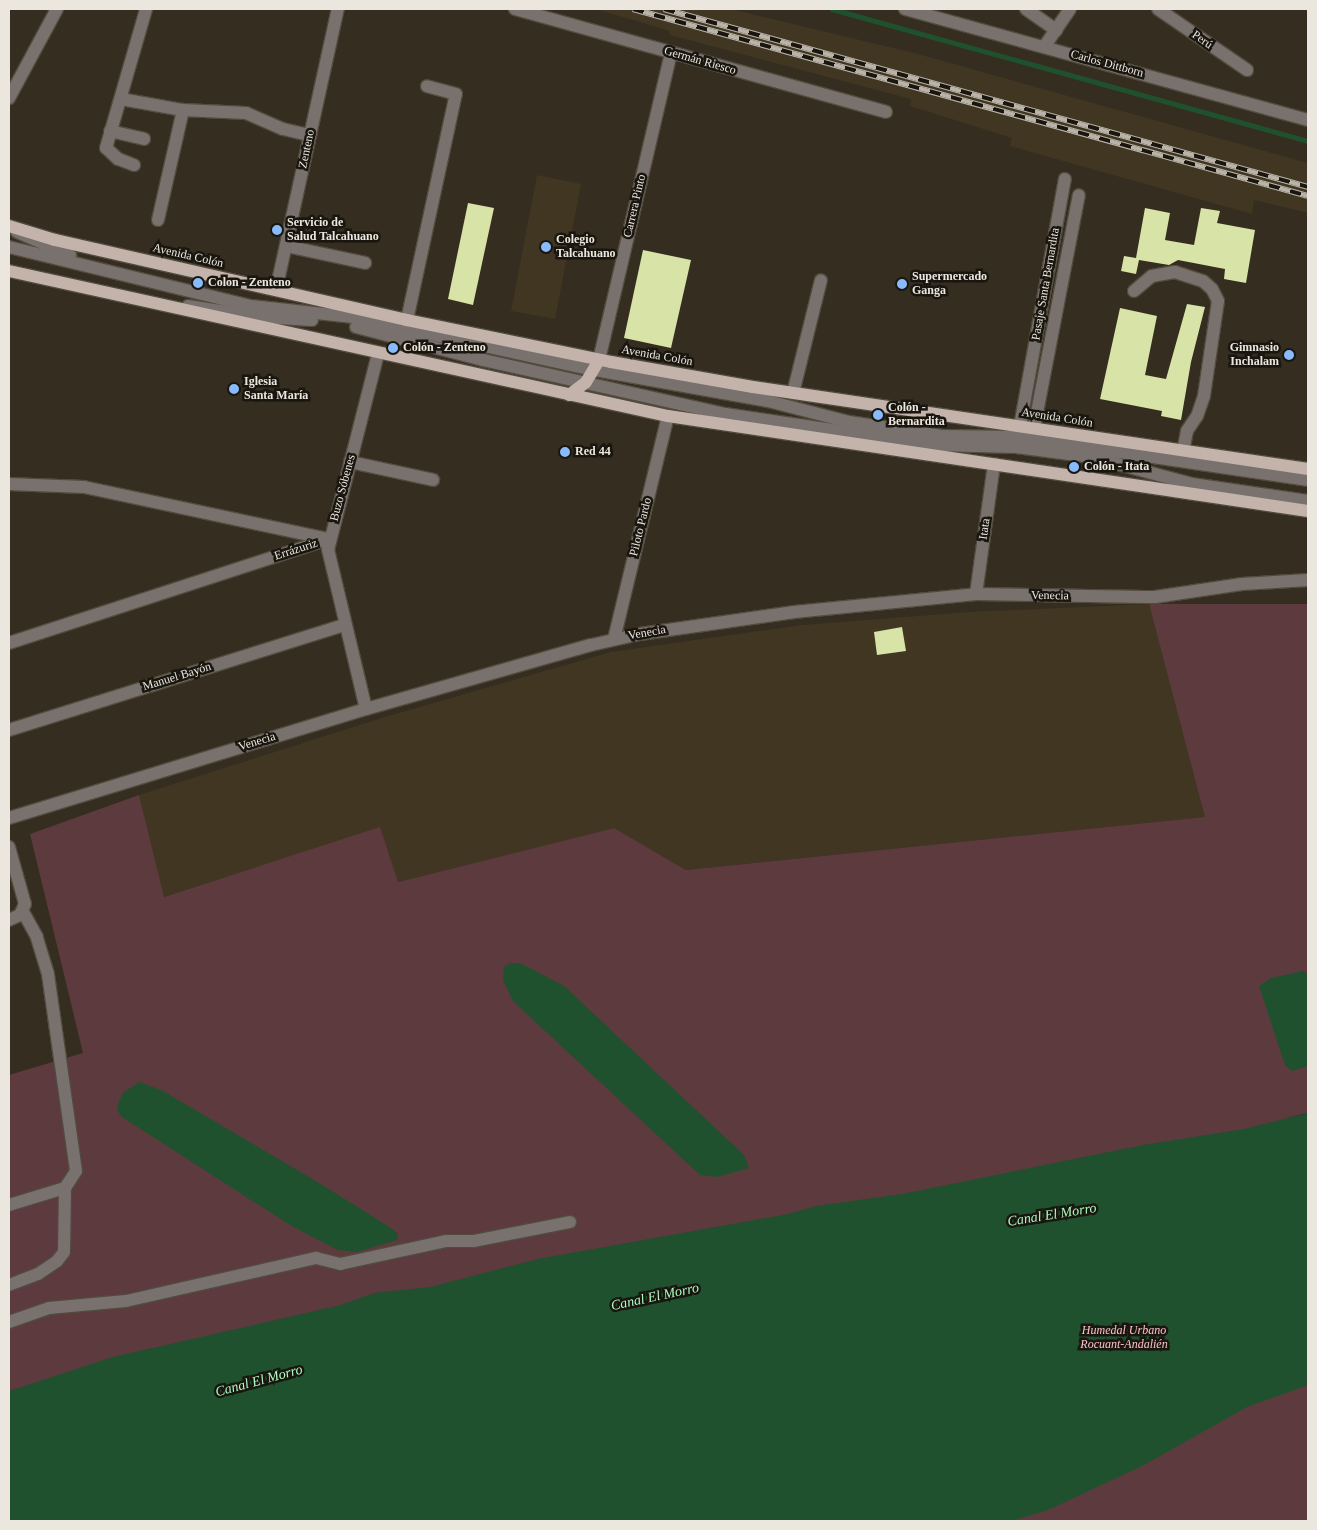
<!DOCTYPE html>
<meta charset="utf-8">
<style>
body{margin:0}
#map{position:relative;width:1317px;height:1530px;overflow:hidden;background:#352d1f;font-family:Georgia,serif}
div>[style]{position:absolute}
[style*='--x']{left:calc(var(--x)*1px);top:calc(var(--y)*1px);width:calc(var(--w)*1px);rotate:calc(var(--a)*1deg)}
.built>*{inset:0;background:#413622}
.green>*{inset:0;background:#5d3a3e}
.water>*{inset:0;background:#1f512f}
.stream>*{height:4.5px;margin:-2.25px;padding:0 2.25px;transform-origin:2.25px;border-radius:2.25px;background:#1f512f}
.building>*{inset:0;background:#d8e3a7}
.roads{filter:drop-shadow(1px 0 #524b3e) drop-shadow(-1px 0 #524b3e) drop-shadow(0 1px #524b3e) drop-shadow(0 -1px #524b3e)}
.minor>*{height:12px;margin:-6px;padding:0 6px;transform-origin:6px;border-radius:6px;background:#79716d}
.major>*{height:12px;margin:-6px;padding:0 6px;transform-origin:6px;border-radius:6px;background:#c3b3ab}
.rail>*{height:5.5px;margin-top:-2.75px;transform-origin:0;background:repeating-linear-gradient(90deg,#191610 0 11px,#b9b3a9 0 22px);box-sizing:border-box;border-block:1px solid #b9b3a9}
.dots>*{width:14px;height:14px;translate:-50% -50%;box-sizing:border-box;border:2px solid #191610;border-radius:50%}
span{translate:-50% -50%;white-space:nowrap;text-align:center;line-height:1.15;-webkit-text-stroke:5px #191610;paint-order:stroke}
.street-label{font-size:12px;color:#ece7de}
.poi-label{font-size:12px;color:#ece7de;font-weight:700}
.left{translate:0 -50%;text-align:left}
.right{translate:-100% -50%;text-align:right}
.park-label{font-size:12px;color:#fbc2c8;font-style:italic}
.water-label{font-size:14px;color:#adfabf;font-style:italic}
.frame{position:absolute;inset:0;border:10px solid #ece7de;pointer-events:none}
</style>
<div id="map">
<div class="built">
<div style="clip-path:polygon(596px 9px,731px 9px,918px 54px,1308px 163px,1308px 213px,1254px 200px,1252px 214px,1010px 146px,1012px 138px,910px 106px,911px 99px,670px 35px,670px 31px)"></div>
<div style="clip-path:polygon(537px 175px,581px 184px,555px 319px,511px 311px)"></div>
<div style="clip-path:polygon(1149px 604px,1206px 817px,686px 870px,614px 828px,397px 882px,380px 828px,163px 897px,139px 795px,385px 717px,611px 652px,802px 625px,969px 612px)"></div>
</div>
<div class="green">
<div style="clip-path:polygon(1149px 604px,1308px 604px,1308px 1113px,1284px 1118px,1308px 1114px,1308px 1521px,9px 1521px,9px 1393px,16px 1389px,9px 1391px,9px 1075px,83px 1053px,30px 834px,139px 795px,164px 897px,380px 827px,398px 882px,614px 828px,686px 870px,1205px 817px)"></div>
</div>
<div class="water">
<div style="clip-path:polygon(510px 963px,520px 963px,564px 986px,744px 1155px,749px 1168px,717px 1177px,700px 1175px,513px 1001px,503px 980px,504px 967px)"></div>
<div style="clip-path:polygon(1303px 971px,1308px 974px,1308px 1066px,1292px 1071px,1285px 1065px,1259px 986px,1271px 978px)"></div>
<div style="clip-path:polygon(140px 1082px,163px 1091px,319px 1183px,391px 1228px,398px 1234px,397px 1240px,357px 1252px,338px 1250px,290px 1225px,122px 1117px,117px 1110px,118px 1103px,124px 1092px)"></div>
<div style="clip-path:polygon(1308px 1113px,1308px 1385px,1247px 1407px,1144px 1465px,1048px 1510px,1011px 1521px,9px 1521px,9px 1391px,113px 1357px,341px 1305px,374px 1293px,430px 1287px,538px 1259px,788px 1214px,816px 1206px,902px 1194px,1143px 1145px,1244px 1129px)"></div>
</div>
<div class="stream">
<div style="--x:832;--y:9;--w:494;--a:15.5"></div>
</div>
<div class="building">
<div style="clip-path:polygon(468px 203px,494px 208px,473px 305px,448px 299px)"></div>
<div style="clip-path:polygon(1145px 208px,1170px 213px,1165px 240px,1194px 245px,1201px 208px,1220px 211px,1217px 223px,1255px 230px,1246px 283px,1224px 279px,1225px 269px,1178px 260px,1169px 265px,1139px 260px,1136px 274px,1121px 271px,1124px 256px,1136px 258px)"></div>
<div style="clip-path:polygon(643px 250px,691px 260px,671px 348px,624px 338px)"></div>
<div style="clip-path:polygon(1187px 304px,1205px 307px,1191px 362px,1181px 420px,1161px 416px,1162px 411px,1100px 399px,1120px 308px,1157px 316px,1145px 375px,1166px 379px)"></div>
<div style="clip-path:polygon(902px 627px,906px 651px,877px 655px,874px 632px)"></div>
</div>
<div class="roads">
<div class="minor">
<div style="--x:515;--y:9;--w:385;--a:15.5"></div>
<div style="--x:905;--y:9;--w:418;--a:15.4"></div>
<div style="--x:1026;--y:9;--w:37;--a:35"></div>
<div style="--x:1158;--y:9;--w:108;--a:34.4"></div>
<div style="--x:1044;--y:47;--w:46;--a:-55.6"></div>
<div style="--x:9;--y:98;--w:101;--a:-61.7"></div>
<div style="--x:121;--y:99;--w:63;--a:10.1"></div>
<div style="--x:183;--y:110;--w:63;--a:2.7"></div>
<div style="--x:246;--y:113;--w:40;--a:23.4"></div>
<div style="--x:283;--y:129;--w:28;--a:13"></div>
<div style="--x:110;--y:131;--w:35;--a:13"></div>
<div style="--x:134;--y:165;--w:17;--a:-159"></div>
<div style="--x:118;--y:159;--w:16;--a:-137"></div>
<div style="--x:106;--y:148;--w:145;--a:-73.9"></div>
<div style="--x:158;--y:220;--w:113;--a:-77.2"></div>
<div style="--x:17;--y:232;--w:58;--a:23.5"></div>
<div style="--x:286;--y:246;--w:81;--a:12.1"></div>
<div style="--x:9;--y:247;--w:249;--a:13.7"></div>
<div style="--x:251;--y:306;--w:103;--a:6.2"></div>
<div style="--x:353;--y:317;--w:248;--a:12.4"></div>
<div style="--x:595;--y:370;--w:176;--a:10.2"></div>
<div style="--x:768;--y:401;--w:84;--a:14.5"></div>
<div style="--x:849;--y:422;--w:94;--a:8.6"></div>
<div style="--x:942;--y:436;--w:75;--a:0.8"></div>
<div style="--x:1017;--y:437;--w:294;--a:8.4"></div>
<div style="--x:276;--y:290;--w:288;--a:-77.6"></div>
<div style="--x:1134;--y:291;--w:23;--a:-40"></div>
<div style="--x:1152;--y:276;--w:23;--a:-10"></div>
<div style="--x:1175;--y:272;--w:29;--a:18"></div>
<div style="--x:1203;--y:281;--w:12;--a:42"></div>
<div style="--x:1212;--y:289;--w:13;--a:63"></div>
<div style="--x:1218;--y:301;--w:96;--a:98.4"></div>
<div style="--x:1204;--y:396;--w:21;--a:109"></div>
<div style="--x:1197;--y:416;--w:18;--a:124"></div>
<div style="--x:1187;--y:431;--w:20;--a:101"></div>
<div style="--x:188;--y:306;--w:74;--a:8.6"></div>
<div style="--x:261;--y:317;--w:51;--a:3.4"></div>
<div style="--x:407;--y:320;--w:231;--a:-77.8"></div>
<div style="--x:456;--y:94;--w:30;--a:-165"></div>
<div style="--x:356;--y:327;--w:131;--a:14.6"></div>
<div style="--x:483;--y:360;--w:248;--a:12.6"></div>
<div style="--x:725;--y:414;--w:211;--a:8.4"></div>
<div style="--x:934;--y:445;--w:82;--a:1.4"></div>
<div style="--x:1016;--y:447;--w:77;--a:7.5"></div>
<div style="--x:1092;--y:457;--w:104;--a:15.1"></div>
<div style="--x:1192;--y:484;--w:117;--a:8.3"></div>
<div style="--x:599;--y:360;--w:316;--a:-76.8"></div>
<div style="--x:793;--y:393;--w:116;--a:-76.1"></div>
<div style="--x:1020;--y:426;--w:251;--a:-79.7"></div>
<div style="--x:1034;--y:428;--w:237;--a:-79.1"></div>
<div style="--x:350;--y:462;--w:85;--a:12.2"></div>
<div style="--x:9;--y:484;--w:75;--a:2.3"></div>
<div style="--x:84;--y:487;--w:249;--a:12"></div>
<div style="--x:976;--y:594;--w:131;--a:-82.1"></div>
<div style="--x:614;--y:639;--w:229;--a:-76.4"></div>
<div style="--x:9;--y:643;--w:337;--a:-18"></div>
<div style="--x:366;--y:709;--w:163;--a:-103.4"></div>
<div style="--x:328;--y:550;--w:202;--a:-75.7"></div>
<div style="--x:9;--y:730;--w:352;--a:-17.4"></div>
<div style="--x:9;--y:818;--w:373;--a:-17"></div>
<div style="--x:366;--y:709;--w:234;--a:-15.9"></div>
<div style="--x:591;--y:645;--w:50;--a:-12.7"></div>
<div style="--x:640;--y:634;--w:156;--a:-8.1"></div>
<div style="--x:794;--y:612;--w:183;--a:-5.6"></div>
<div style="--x:976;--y:594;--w:179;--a:1"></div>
<div style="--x:1155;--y:597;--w:88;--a:-8.5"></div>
<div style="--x:1242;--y:584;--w:66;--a:-3.5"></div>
<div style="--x:9;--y:847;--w:59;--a:74.3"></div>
<div style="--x:25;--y:904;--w:12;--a:114"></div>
<div style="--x:20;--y:915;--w:12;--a:156"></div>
<div style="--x:9;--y:1205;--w:59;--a:-16.9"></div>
<div style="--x:9;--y:1285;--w:31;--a:-21"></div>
<div style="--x:38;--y:1274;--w:23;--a:-34"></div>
<div style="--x:57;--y:1261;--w:11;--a:-52"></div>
<div style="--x:64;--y:1252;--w:64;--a:-89.1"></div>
<div style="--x:65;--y:1188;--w:20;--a:-57"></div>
<div style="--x:76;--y:1171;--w:199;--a:-98.1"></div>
<div style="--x:48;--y:974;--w:39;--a:-107"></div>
<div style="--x:37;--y:937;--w:29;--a:-119"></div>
<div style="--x:9;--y:1322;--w:42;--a:-19.3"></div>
<div style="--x:49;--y:1308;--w:77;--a:-5.2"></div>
<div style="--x:126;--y:1301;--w:195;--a:-12.8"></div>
<div style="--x:316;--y:1258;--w:25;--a:14"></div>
<div style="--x:340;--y:1264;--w:108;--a:-12.2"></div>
<div style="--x:446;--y:1241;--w:28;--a:0"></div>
<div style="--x:474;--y:1241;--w:98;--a:-11.2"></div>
</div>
<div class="major">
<div style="--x:9;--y:226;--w:48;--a:16.9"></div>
<div style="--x:55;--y:240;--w:361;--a:12.8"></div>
<div style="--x:407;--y:320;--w:208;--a:11.6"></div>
<div style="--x:611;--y:362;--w:144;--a:10"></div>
<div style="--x:753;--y:387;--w:561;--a:8.4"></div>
<div style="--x:9;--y:271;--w:675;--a:12.41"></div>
<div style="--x:668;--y:416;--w:647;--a:8.44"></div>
<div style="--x:569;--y:395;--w:21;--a:-37"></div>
<div style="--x:586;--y:382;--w:26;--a:-59"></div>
</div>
</div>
<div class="rail">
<div style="--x:633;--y:9;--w:700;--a:15.48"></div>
<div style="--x:664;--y:9;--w:668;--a:15.45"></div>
</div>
<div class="dots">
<div style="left:277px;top:230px;background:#88bafc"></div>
<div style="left:546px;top:247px;background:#88bafc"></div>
<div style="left:198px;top:283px;background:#88bafc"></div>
<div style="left:902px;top:284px;background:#88bafc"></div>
<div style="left:393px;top:348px;background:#88bafc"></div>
<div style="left:1289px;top:355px;background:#88bafc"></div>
<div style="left:234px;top:389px;background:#88bafc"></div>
<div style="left:878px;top:415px;background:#88bafc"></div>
<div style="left:565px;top:452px;background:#88bafc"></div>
<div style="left:1074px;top:467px;background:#88bafc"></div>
</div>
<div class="street-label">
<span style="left:1202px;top:40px;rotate:35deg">Perú</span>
<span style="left:700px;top:61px;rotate:16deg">Germán Riesco</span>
<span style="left:1107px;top:64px;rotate:15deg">Carlos Dittborn</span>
<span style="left:307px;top:149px;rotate:-78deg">Zenteno</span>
<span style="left:635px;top:206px;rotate:-77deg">Carrera Pinto</span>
<span style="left:188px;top:256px;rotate:13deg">Avenida Colón</span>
<span style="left:1046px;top:284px;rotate:-80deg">Pasaje Santa Bernardita</span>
<span style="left:657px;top:356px;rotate:10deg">Avenida Colón</span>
<span style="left:1057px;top:418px;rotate:9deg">Avenida Colón</span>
<span style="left:343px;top:488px;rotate:-75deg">Buzo Sóbenes</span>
<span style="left:641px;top:527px;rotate:-76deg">Piloto Pardo</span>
<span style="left:985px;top:529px;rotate:-82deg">Itata</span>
<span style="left:296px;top:550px;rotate:-18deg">Errázuriz</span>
<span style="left:1050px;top:596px;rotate:1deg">Venecia</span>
<span style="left:647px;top:633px;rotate:-10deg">Venecia</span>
<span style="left:177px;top:677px;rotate:-17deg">Manuel Bayón</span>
<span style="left:257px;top:742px;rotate:-17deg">Venecia</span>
</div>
<div class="poi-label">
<span class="left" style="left:287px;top:230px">Servicio de<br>Salud Talcahuano</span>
<span class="left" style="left:556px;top:247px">Colegio<br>Talcahuano</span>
<span class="left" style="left:912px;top:284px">Supermercado<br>Ganga</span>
<span class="left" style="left:208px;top:283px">Colon - Zenteno</span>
<span class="left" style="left:403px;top:348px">Colón - Zenteno</span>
<span class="right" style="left:1279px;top:355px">Gimnasio<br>Inchalam</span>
<span class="left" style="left:244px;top:389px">Iglesia<br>Santa María</span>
<span class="left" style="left:888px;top:415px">Colón -<br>Bernardita</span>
<span class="left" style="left:575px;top:452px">Red 44</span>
<span class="left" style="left:1084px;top:467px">Colón - Itata</span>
</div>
<div class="park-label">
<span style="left:1124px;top:1338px">Humedal Urbano<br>Rocuant-Andalién</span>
</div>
<div class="water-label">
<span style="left:1052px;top:1215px;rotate:-9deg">Canal El Morro</span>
<span style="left:655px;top:1297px;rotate:-12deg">Canal El Morro</span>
<span style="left:259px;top:1381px;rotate:-15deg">Canal El Morro</span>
</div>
<div class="frame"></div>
</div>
